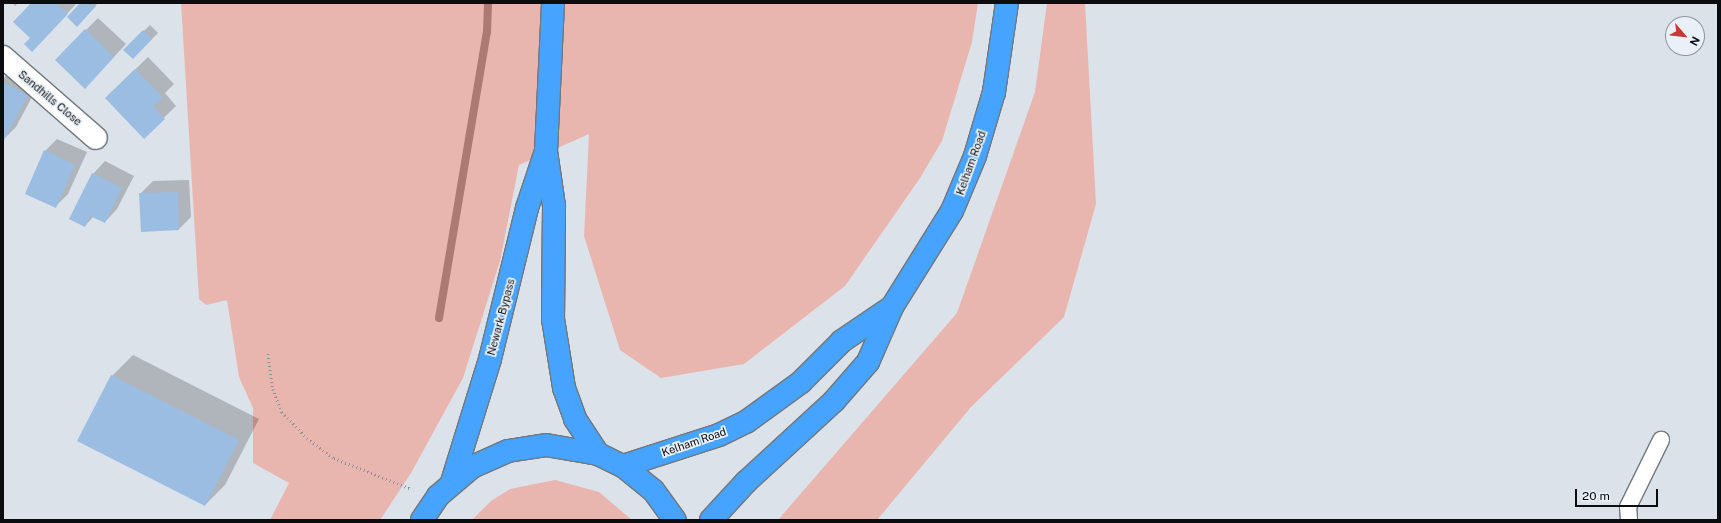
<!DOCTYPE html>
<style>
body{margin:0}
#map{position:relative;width:1721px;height:523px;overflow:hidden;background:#dce2ea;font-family:"Public Sans",sans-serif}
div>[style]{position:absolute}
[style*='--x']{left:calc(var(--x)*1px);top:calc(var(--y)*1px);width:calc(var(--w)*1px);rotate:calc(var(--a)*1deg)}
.green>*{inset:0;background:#e8b6af}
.shadow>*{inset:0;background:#0003}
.stream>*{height:8px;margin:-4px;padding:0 4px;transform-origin:4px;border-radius:4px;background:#ac7a73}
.building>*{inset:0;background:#9bbde2}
.path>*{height:2.5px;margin-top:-1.25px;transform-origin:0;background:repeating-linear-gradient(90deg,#8d9297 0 1px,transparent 0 4px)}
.roads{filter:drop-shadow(1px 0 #71777e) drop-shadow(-1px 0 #71777e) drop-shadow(0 1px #71777e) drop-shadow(0 -1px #71777e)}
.lane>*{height:16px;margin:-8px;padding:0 8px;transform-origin:8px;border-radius:8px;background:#fff}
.street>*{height:22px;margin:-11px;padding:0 11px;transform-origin:11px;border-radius:11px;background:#fff}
.highway>*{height:22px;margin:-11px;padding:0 11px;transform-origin:11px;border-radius:11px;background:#46a3ff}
span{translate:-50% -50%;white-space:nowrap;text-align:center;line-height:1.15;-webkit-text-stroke:3.5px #e9f0f7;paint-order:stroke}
.street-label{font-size:11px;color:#0a0c0e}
.frame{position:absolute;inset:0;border:4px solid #0a0c0e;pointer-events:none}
.north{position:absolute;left:1665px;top:16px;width:40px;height:40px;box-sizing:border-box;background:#e9f0f7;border:1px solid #90959a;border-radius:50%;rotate:118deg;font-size:11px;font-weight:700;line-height:16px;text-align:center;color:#0a0c0e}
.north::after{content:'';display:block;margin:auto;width:14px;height:18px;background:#c73933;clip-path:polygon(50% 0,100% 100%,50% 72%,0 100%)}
.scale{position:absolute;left:1575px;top:489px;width:83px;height:18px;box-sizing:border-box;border:2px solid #0a0c0e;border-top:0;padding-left:5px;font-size:12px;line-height:14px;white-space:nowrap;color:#0a0c0e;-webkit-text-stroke:3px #e9f0f7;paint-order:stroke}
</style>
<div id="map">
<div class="green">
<div style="clip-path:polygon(181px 3px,978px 3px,972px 42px,942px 141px,920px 178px,845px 286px,744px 364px,661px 378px,620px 350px,584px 236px,589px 134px,519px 165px,500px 261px,463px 378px,411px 473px,380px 520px,270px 520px,289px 483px,253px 463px,253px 408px,239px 377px,227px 300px,206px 305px,199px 299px)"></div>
<div style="clip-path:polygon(1047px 3px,1085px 3px,1096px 204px,1064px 317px,971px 407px,877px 520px,778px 520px,957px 313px,1035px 92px)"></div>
<div style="clip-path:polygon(555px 480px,599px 492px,632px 520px,472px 520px,491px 501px,510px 489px)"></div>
</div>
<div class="shadow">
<div style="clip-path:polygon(13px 3px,18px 3px,15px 6px)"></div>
<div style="clip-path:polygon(32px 3px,77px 3px,44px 38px,31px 38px)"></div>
<div style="clip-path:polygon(81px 3px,98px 3px,83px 19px,68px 17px)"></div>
<div style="clip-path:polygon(98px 18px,126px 44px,97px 75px,56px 60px)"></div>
<div style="clip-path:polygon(150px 25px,158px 33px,133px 58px,125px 50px)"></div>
<div style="clip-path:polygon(148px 57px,174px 84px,165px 93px,176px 106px,144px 137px,118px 86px)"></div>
<div style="clip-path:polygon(13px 68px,40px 82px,16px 127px,4px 139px,3px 79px)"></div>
<div style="clip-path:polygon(57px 139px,87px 152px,68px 194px,55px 207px,45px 151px)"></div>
<div style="clip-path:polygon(105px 161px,134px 176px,117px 209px,105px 222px,94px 216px,85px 226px,70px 219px,93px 174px)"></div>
<div style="clip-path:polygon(189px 180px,191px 217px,179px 229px,140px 194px,153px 181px)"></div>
<div style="clip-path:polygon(133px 355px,259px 419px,225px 485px,205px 505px,79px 441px,112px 376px)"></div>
</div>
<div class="stream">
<div style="--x:439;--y:318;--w:290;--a:-80.5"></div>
<div style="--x:487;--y:32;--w:29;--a:-88"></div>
</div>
<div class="building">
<div style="clip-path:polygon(31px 3px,56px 3px,68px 14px,32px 52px,24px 44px,30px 38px,13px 22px)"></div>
<div style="clip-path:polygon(80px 3px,96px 6px,77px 27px,67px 17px)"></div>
<div style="clip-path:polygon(85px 29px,114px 57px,85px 89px,55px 60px)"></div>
<div style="clip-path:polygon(143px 30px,152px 39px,133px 59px,123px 50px)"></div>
<div style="clip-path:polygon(135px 69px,163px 97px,153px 106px,165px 119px,144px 139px,105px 98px)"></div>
<div style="clip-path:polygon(3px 82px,28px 95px,4px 140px,3px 139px)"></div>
<div style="clip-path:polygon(44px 150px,75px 165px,56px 208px,25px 194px)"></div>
<div style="clip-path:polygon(92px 173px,122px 188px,105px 223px,90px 216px,85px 227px,69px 219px)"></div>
<div style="clip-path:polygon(178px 192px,179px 230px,141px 232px,139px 193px)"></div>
<div style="clip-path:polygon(111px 375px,239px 440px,205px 506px,77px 441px)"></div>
</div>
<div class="path">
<div style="--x:268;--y:354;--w:35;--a:82"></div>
<div style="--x:273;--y:389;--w:25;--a:69"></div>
<div style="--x:282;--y:412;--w:36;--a:46"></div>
<div style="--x:307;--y:438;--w:34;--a:37"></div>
<div style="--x:334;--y:458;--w:84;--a:21.7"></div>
</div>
<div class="roads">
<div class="lane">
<div style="--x:1629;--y:520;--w:13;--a:-94"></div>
<div style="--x:1628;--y:507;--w:75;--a:-63.8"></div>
</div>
<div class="street">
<div style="--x:3;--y:57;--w:123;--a:41.1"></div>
</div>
<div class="highway">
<div style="--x:553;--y:3;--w:148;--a:92.7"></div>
<div style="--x:546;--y:151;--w:56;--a:81.7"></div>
<div style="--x:554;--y:206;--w:113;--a:90.5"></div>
<div style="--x:553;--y:319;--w:70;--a:80.9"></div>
<div style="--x:564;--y:388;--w:33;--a:70"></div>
<div style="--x:575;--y:419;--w:42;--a:56.7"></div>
<div style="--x:623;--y:466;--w:101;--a:-17.9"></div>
<div style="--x:719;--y:435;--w:30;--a:-26"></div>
<div style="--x:746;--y:422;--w:68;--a:-36"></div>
<div style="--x:801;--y:382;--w:58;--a:-45"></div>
<div style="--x:842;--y:341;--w:60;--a:-34.2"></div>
<div style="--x:452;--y:482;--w:129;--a:-72.8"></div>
<div style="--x:490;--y:359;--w:155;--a:-76.2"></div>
<div style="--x:527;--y:208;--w:57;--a:-71.6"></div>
<div style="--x:422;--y:520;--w:29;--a:-56"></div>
<div style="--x:438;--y:496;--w:45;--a:-40.5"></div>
<div style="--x:472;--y:467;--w:39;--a:-24"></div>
<div style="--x:508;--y:451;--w:38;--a:-9"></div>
<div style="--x:546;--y:445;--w:53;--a:9.8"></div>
<div style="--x:598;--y:454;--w:28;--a:26"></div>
<div style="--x:623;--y:466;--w:38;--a:39"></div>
<div style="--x:653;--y:490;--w:37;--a:54"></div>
<div style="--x:711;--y:520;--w:52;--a:-47.4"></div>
<div style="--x:746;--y:482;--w:120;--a:-42.6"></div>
<div style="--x:834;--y:401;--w:52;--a:-48.9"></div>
<div style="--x:868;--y:362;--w:60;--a:-66.4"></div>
<div style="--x:892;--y:307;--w:113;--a:-58"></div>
<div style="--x:952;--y:211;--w:60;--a:-67.3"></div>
<div style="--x:975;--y:156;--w:67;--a:-73.5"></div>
<div style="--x:994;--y:92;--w:90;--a:-81.7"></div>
</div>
</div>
<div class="street-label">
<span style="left:50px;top:98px;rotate:40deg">Sandhills Close</span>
<span style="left:971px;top:163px;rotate:-70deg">Kelham Road</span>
<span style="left:501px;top:317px;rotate:-75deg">Newark Bypass</span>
<span style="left:694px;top:442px;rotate:-19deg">Kelham Road</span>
</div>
<div class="frame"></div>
<div class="north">N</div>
<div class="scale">20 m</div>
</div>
